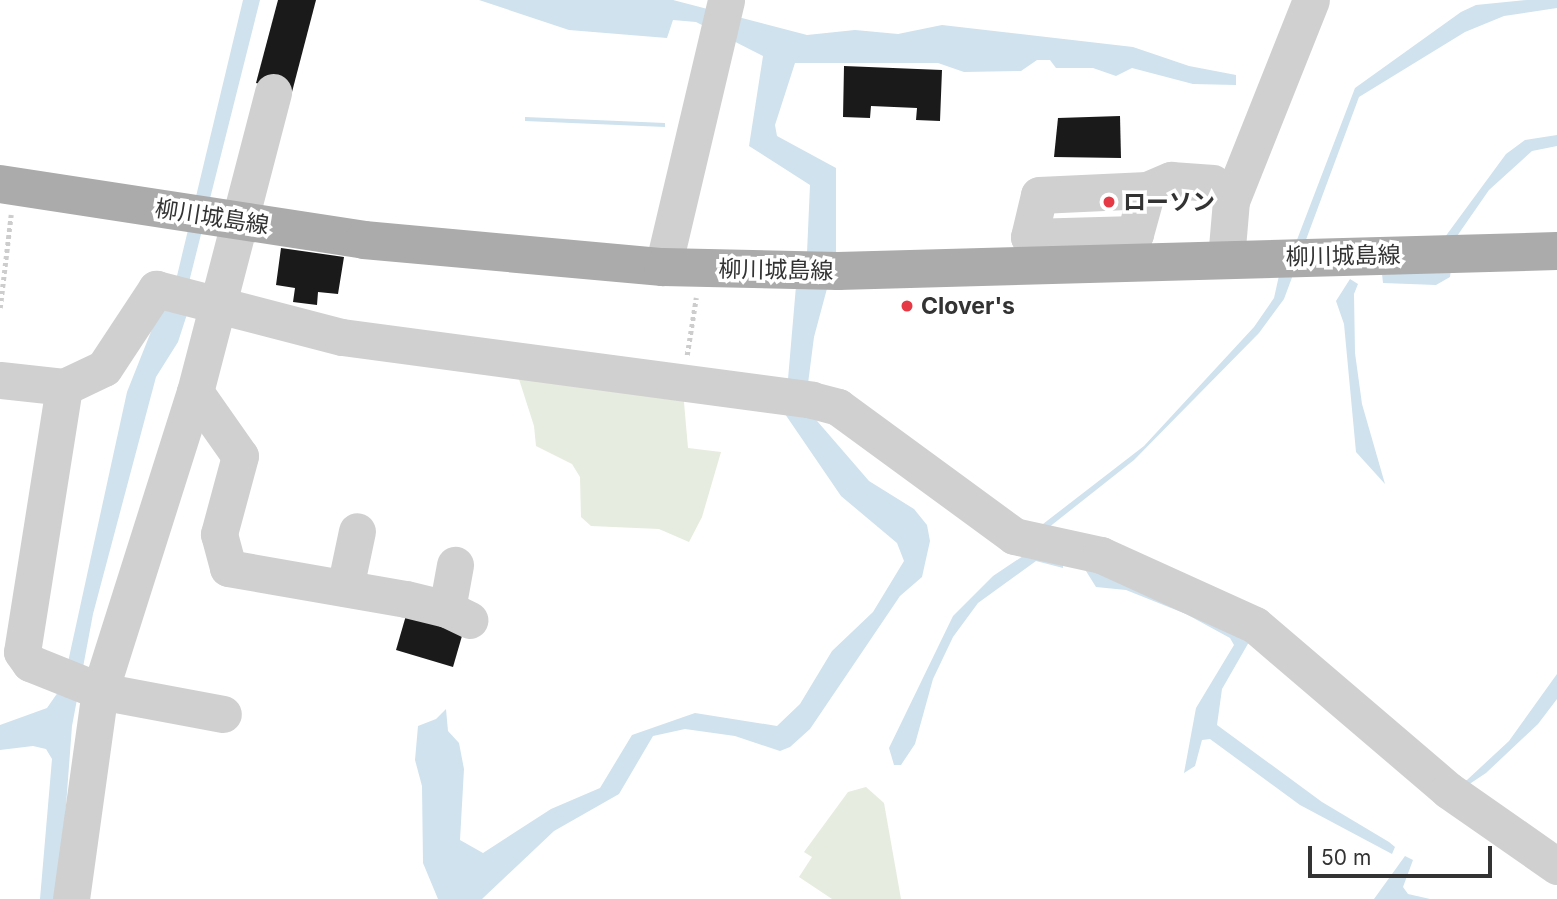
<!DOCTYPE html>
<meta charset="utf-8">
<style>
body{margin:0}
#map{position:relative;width:1557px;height:899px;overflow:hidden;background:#fff;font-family:Inter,"Noto Sans JP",sans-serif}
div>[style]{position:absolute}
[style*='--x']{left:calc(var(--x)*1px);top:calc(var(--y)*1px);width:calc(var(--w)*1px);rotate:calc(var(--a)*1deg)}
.green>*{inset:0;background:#e6ecdf}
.water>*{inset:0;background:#cfe2ee}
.building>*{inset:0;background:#1a1a1a}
.path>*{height:4.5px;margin-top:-2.25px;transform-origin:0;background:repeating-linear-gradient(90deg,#cdcdcd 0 3.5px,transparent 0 7px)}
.minor>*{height:37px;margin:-18.5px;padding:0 18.5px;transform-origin:18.5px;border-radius:18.5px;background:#d0d0d0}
.major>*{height:38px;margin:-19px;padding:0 19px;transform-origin:19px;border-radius:19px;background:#ababab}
.dots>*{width:19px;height:19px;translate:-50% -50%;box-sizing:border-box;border:4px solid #fff;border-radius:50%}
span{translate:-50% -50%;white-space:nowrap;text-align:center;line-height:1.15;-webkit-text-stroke:7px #fff;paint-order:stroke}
.poi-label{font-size:23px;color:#333;font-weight:700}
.left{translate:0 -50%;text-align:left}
.street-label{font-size:23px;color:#333}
.scale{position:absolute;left:1308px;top:846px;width:184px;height:32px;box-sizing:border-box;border:4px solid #333;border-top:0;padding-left:9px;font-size:21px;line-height:24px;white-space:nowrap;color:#333;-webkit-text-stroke:5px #fff;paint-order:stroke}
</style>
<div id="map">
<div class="green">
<div style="clip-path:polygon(518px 376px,683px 391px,688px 448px,721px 452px,702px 517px,689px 542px,659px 529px,591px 526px,581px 517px,580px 477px,572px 464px,536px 446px,534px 426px)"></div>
<div style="clip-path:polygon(866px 787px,884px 803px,901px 899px,832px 899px,799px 877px,812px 857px,804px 852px,848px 792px)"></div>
</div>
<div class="water">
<div style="clip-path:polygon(243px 0,260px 0,189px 282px,190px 305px,178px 342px,156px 377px,93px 614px,72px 726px,59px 899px,40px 899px,52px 759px,46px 749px,33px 746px,0 750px,0 725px,47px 708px,63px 685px,127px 392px,158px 314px,171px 301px)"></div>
<div style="clip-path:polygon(479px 0,673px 0,807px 35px,855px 30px,898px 34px,942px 25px,1133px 47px,1189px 66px,1236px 75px,1236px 85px,1193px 84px,1132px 68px,1116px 76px,1093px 68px,1056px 68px,1050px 60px,1037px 60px,1021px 71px,964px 72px,938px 63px,795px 63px,775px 125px,777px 136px,836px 168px,836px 255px,814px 337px,805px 407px,869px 481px,914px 509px,927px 525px,930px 541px,922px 577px,900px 596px,810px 729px,790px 747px,780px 751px,735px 736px,685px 729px,653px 736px,619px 794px,554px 831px,482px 899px,438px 899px,423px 863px,422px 786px,415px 760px,418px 726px,436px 719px,446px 709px,448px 731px,459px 743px,464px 769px,460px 840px,483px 853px,551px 809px,600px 788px,632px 735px,695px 713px,777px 726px,800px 704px,832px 651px,873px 612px,904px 561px,897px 543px,841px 496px,785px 414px,796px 286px,807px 253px,810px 185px,749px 146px,763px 56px,696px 22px,673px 20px,667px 38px,569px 30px)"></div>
<div style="clip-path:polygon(1527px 0,1557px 0,1557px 8px,1504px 16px,1465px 32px,1359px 97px,1284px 299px,1259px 333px,1134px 460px,1048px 528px,1043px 524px,1144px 446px,1254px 327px,1274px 298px,1280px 271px,1295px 245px,1355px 88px,1461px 12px,1476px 5px)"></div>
<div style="clip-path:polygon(525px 117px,665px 123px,665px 127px,525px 121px)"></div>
<div style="clip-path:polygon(1557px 135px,1557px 146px,1532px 151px,1489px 190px,1455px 239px,1450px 277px,1436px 285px,1383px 283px,1382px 274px,1445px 237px,1506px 154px,1525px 140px)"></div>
<div style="clip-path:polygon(1350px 279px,1358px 284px,1354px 294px,1355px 353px,1362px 404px,1385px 484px,1356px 452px,1344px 324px,1336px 301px)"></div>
<div style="clip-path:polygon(1035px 548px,1063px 554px,1063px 568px,1036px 561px,978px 603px,953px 637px,933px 679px,915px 744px,901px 765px,894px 765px,889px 748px,953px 616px,993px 576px)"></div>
<div style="clip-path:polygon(1087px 561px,1253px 635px,1222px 689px,1217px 725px,1322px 802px,1389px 842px,1395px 847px,1392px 854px,1300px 805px,1210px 739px,1202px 740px,1195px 766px,1184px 773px,1196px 708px,1234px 645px,1230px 638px,1186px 614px,1126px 590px,1096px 587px,1086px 571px)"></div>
<div style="clip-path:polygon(1557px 674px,1557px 699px,1538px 724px,1486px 773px,1465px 787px,1459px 782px,1467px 780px,1509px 741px)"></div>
<div style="clip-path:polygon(1405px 856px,1413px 860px,1403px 887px,1408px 894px,1430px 899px,1374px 899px)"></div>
</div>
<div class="building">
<div style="clip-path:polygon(278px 0,316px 0,292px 92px,256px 83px)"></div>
<div style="clip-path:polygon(844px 66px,942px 70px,940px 121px,916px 120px,917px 108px,871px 106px,870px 118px,843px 117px)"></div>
<div style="clip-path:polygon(1120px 116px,1121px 158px,1054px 157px,1058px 118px)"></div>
<div style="clip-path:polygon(281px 248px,344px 257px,338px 294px,318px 292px,317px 305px,293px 302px,295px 288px,276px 285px)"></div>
<div style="clip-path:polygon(407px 612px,464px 629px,453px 667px,396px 650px)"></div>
</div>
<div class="path">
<div style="--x:0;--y:308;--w:94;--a:-83.3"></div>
<div style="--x:687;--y:355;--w:58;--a:-81"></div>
</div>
<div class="minor">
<div style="--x:1147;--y:190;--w:46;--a:105.3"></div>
<div style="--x:1135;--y:234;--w:106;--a:178.4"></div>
<div style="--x:1029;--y:237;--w:43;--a:-76.6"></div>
<div style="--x:1039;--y:195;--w:108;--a:-2.7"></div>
<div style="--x:1147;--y:190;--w:26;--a:-23"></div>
<div style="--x:1171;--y:180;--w:42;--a:4.1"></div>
<div style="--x:1226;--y:259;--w:58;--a:-85.1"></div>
<div style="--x:1231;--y:201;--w:216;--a:-68.3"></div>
<div style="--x:663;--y:267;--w:274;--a:-76.7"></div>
<div style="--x:0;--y:380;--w:64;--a:6.2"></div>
<div style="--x:64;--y:387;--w:44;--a:-25.4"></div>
<div style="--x:104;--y:368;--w:95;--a:-56.6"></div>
<div style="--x:156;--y:289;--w:192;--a:14.5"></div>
<div style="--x:342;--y:337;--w:474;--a:7.6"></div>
<div style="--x:812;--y:400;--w:27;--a:15"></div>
<div style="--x:838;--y:407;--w:218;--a:36.2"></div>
<div style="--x:1014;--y:536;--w:89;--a:12.3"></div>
<div style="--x:1101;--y:555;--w:169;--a:24.4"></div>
<div style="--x:1255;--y:625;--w:254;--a:40.5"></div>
<div style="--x:1448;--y:790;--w:133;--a:34.9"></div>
<div style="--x:64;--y:387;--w:268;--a:99"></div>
<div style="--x:22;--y:652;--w:14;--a:54"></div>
<div style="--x:30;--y:663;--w:75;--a:21.8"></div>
<div style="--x:100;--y:691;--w:125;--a:10.6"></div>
<div style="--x:195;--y:392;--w:78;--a:54.9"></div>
<div style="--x:240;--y:456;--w:81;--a:105.1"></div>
<div style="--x:219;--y:534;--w:35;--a:75"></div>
<div style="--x:228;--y:568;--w:181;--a:9.9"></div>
<div style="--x:406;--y:599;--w:42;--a:13.7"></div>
<div style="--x:447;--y:609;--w:25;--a:26"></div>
<div style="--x:345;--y:588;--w:58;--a:-78.1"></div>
<div style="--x:447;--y:609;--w:45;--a:-79.7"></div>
<div style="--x:71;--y:899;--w:210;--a:-82.1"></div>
<div style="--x:100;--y:691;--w:314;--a:-72.4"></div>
<div style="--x:195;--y:392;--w:310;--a:-75.4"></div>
</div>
<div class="major">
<div style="--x:0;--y:184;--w:368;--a:8.7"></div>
<div style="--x:364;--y:240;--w:300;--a:5.2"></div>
<div style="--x:663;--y:267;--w:175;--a:1.3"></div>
<div style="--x:838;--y:271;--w:719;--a:-1.59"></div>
</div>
<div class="dots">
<div style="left:1109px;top:202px;background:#e63946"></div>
<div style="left:907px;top:306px;background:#e63946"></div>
</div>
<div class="poi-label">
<span class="left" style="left:1123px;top:202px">ローソン</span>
<span class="left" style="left:921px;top:306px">Clover's</span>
</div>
<div class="street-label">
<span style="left:212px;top:217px;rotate:9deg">柳川城島線</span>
<span style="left:1343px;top:256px;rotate:-1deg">柳川城島線</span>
<span style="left:776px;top:270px;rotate:1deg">柳川城島線</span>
</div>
<div class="scale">50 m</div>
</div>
